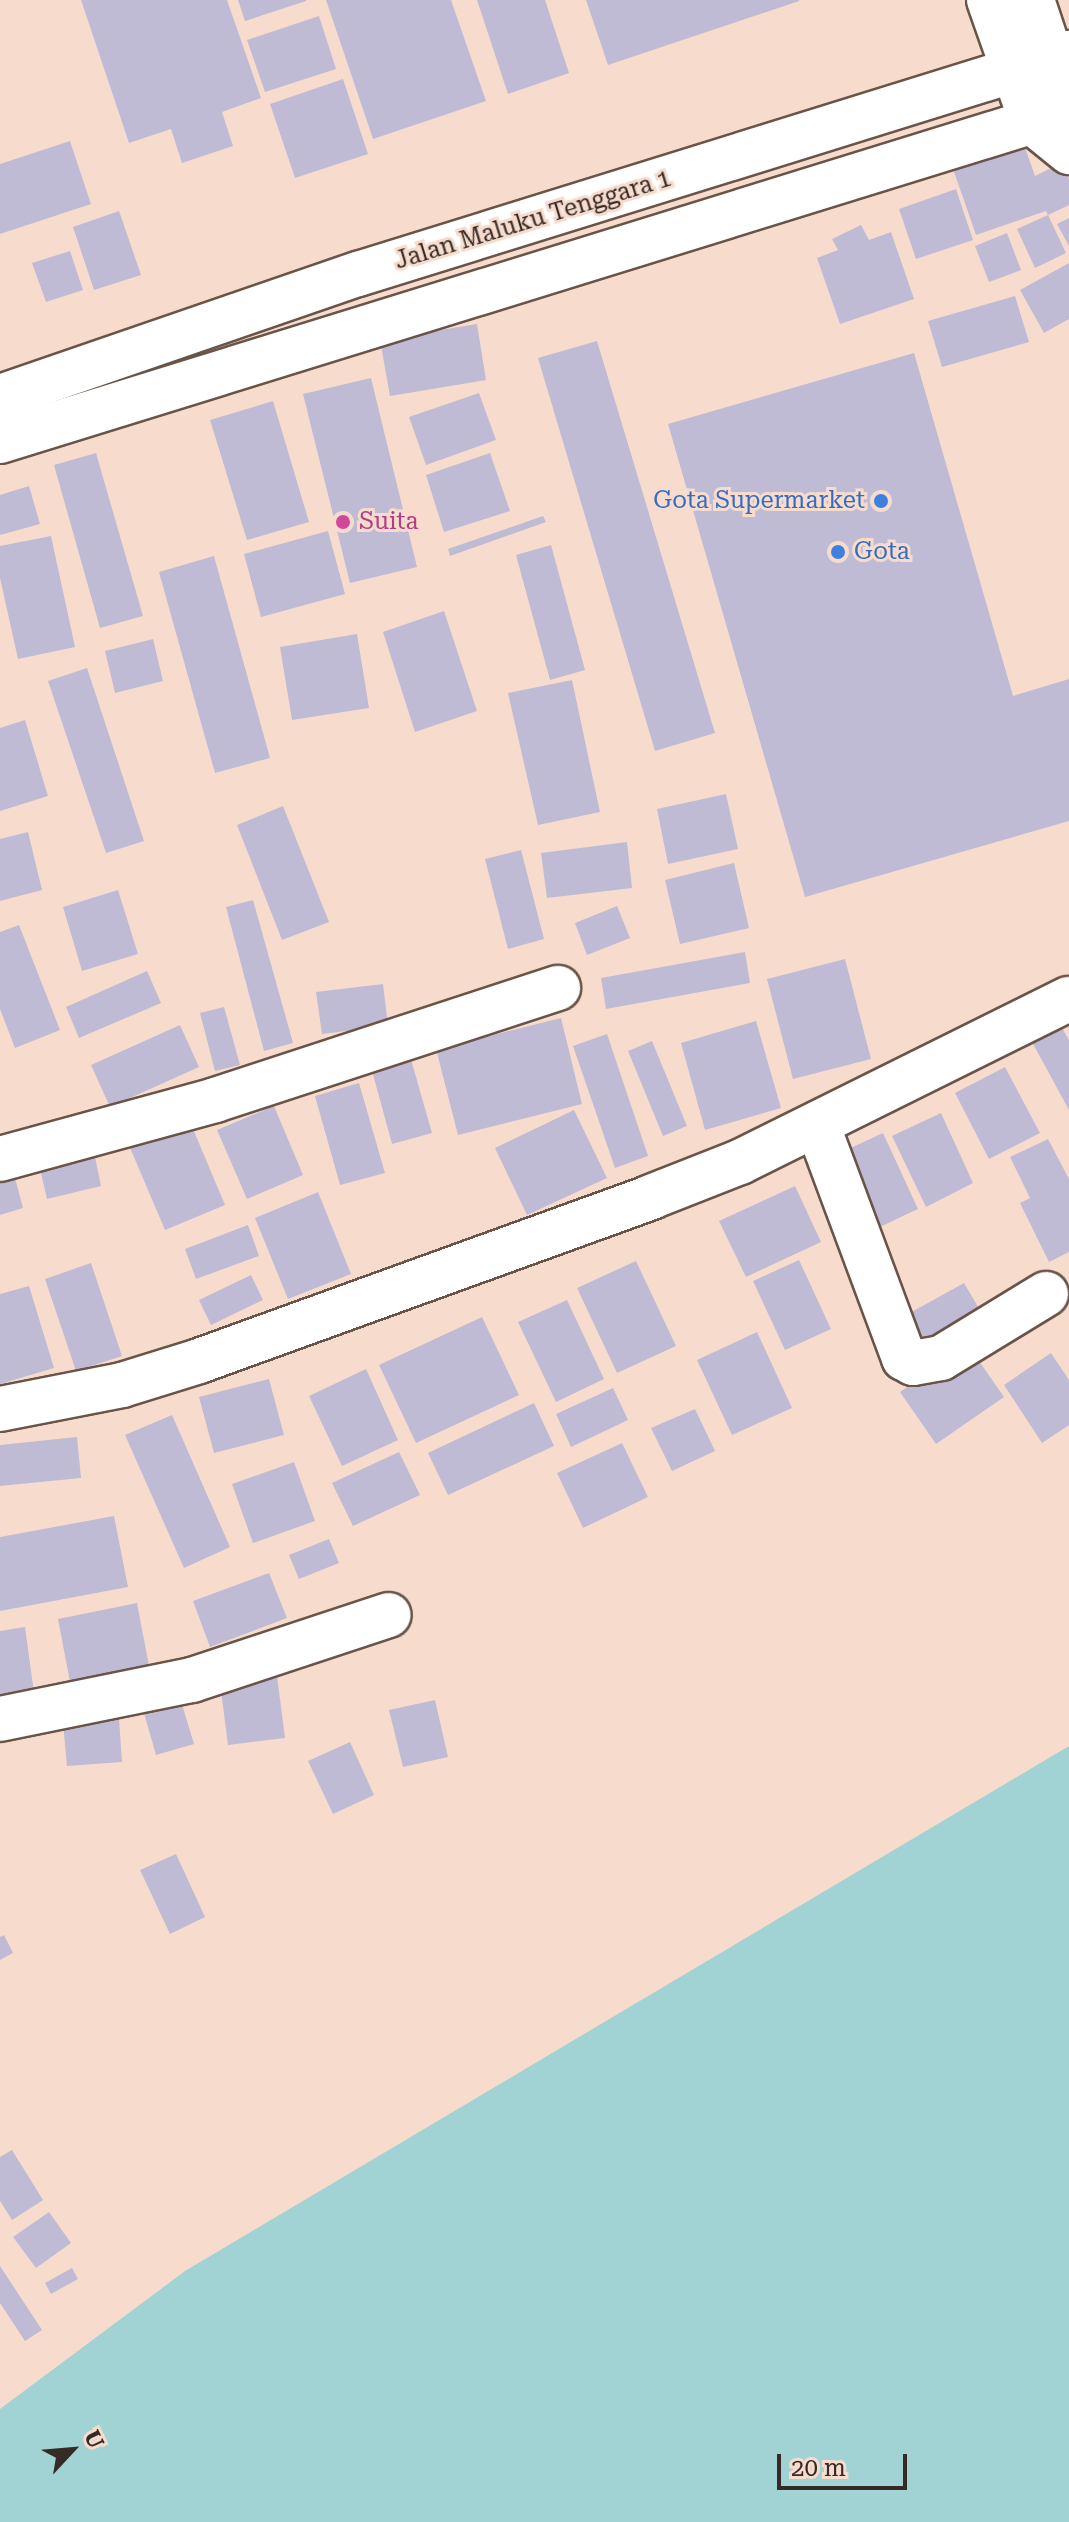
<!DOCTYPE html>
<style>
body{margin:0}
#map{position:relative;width:1069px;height:2522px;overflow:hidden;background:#f7dcce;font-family:"Roboto Serif",serif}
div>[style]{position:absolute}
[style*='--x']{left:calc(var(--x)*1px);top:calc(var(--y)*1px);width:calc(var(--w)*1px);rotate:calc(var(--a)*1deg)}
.water>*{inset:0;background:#a1d3d4}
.building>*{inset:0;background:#bfbbd4}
.roads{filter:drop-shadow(2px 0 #6a5448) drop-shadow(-2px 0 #6a5448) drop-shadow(0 2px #6a5448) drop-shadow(0 -2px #6a5448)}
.minor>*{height:44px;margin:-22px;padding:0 22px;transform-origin:22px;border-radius:22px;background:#fff}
.highway>*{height:44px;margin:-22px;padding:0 22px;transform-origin:22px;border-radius:22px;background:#fff}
.dots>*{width:22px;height:22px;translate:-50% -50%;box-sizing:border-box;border:4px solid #f7dcce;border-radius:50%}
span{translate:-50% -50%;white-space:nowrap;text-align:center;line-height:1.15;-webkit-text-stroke:6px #f7dcce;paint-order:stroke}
.street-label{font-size:24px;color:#352a25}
.shop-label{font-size:24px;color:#366cbe}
.right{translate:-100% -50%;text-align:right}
.left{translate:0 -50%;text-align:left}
.hotel-label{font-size:24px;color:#b23c85}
.north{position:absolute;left:32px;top:2410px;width:80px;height:80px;-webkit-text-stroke:6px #f7dcce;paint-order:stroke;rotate:64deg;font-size:22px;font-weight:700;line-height:32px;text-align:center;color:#352a25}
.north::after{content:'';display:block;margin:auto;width:28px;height:36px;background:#352a25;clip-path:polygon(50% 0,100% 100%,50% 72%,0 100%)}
.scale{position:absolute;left:777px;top:2454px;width:130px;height:36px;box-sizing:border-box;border:4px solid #352a25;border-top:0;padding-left:10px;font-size:24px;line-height:28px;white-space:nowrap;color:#352a25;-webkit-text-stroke:6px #f7dcce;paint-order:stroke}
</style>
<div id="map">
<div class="water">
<div style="clip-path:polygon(1069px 1746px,1069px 2522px,0 2522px,0 2409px,185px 2271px)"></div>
</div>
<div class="building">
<div style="clip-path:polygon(81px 0,227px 0,261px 98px,222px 112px,233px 146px,182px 163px,171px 129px,129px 143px)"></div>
<div style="clip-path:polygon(238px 0,306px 0,306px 1px,245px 21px)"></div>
<div style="clip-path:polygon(326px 0,451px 0,486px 101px,373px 139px)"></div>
<div style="clip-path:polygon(477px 0,545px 0,569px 73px,508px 94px)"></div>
<div style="clip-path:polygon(586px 0,799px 0,799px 1px,608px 65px)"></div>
<div style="clip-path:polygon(319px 16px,336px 69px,265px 92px,247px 40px)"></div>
<div style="clip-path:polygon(343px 79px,368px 154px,295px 178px,270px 104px)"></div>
<div style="clip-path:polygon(70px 141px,91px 204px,0 234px,0 164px)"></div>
<div style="clip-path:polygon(1023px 142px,1035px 176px,1061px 163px,1069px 179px,1069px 205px,1048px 215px,1066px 253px,1035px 268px,1017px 229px,1048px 215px,1046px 211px,976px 235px,952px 166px)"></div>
<div style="clip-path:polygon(956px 189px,973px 240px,916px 259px,899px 209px)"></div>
<div style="clip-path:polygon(119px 211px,141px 275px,94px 290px,73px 227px)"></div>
<div style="clip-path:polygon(1069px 218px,1069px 246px,1057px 224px)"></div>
<div style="clip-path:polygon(861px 225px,869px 240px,891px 232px,914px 299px,840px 324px,817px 258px,838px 250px,832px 239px)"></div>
<div style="clip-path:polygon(1007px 233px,1021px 270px,989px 282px,975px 246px)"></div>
<div style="clip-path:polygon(70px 251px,83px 290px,46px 302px,32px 263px)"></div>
<div style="clip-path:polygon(1069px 263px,1069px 319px,1044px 333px,1020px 290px)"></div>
<div style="clip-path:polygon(1015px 296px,1029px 342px,942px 367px,928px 321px)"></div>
<div style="clip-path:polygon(477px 324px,486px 380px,390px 396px,380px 340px)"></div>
<div style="clip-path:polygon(597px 341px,715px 733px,655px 751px,538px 358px)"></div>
<div style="clip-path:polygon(914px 353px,1013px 696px,1069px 679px,1069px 821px,805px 897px,668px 424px)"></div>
<div style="clip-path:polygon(371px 378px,417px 567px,350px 583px,303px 394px)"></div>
<div style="clip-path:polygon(479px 393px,496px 440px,426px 465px,409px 417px)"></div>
<div style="clip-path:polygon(273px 401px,309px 522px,247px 540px,210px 420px)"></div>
<div style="clip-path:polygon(96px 453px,143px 616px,100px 628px,54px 465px)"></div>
<div style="clip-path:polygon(490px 453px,510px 511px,444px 532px,426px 475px)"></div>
<div style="clip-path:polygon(29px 486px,40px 524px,0 535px,0 495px)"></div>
<div style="clip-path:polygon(543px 516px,546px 522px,450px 556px,448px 549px)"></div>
<div style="clip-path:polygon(328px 531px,345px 594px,261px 617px,244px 554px)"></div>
<div style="clip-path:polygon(51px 536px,75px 647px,18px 659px,0 578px,0 546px)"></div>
<div style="clip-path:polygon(551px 545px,585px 670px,550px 680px,516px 555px)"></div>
<div style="clip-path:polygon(214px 556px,270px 758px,215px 773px,159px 572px)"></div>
<div style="clip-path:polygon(444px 611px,477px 711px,415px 732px,383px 632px)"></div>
<div style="clip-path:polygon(357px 634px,369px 708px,292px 720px,280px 647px)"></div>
<div style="clip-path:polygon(153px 639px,163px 681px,115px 693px,105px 651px)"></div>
<div style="clip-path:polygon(87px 668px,144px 841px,106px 853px,48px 681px)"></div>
<div style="clip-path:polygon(572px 680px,600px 812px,538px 825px,508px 693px)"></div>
<div style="clip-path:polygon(25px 720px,48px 796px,0 811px,0 728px)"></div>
<div style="clip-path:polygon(726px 794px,738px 849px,668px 864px,657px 809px)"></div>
<div style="clip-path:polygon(283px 806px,329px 922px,282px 940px,237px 825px)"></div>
<div style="clip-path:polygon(28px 832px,42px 890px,0 901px,0 839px)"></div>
<div style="clip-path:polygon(627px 842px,632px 888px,547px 898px,541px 853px)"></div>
<div style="clip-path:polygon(521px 850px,544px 939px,508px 949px,485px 859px)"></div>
<div style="clip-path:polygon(734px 863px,749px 928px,680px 944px,665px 880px)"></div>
<div style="clip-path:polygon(118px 890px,138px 954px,82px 971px,63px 907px)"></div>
<div style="clip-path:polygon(253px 900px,293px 1043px,264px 1051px,226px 907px)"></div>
<div style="clip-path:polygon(617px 906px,630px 938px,587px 955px,575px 923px)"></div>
<div style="clip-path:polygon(19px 925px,60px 1030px,15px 1048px,0 1009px,0 932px)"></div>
<div style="clip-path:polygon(745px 952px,750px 983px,606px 1009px,601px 978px)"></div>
<div style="clip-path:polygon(845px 959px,871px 1059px,793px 1079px,767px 979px)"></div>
<div style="clip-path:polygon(147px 971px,161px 1003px,79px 1038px,66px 1007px)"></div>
<div style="clip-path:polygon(383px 984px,388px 1026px,322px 1034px,316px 992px)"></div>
<div style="clip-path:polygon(224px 1007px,240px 1065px,215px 1071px,200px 1013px)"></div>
<div style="clip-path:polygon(561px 1018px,582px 1104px,458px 1135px,436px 1049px)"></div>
<div style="clip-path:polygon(756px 1021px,781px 1108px,705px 1130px,681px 1043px)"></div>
<div style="clip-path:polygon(180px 1025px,199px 1067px,110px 1107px,91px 1065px)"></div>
<div style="clip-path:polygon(1061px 1026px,1069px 1040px,1069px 1110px,1032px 1042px)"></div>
<div style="clip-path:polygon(607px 1034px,648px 1156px,615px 1168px,573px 1046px)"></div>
<div style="clip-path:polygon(652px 1041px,687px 1126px,663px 1136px,628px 1051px)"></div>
<div style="clip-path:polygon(410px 1056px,432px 1133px,392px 1144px,371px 1067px)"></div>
<div style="clip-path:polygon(1005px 1067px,1040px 1133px,989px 1159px,955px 1093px)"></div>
<div style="clip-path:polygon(359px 1083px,385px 1173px,340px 1185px,315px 1096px)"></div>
<div style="clip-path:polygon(274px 1106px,303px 1175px,247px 1199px,217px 1130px)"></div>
<div style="clip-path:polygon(574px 1110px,607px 1178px,527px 1215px,495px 1148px)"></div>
<div style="clip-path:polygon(941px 1113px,973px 1183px,926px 1207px,892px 1136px)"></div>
<div style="clip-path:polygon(188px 1117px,225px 1205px,165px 1230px,128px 1143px)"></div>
<div style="clip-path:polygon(883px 1133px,918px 1209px,869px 1232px,833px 1156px)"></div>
<div style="clip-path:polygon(1048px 1139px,1069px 1179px,1069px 1252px,1049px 1262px,1020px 1203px,1030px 1198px,1010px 1157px)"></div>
<div style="clip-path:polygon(95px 1157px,101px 1186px,47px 1199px,40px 1169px)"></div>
<div style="clip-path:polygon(11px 1163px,23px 1208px,0 1215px,0 1166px)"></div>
<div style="clip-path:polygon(795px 1186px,821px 1242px,746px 1277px,719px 1221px)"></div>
<div style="clip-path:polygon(318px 1192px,351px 1274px,288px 1299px,255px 1218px)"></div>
<div style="clip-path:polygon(248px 1225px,259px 1256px,196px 1279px,185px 1249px)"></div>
<div style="clip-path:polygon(799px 1260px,831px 1329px,785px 1350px,753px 1281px)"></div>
<div style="clip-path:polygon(636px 1261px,676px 1346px,617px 1373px,577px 1288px)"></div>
<div style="clip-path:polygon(91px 1263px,122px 1356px,76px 1371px,45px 1279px)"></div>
<div style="clip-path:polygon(251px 1275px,263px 1300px,211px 1325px,199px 1300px)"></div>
<div style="clip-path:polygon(964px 1283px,984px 1317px,928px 1350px,908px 1314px)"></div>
<div style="clip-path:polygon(29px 1286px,54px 1368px,0 1384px,0 1294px)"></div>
<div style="clip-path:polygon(567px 1300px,604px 1379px,556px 1402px,518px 1322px)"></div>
<div style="clip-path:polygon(482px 1317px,519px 1395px,416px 1443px,379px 1365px)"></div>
<div style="clip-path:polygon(757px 1332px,792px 1408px,732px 1435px,697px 1360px)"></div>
<div style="clip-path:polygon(968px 1345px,1004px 1397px,936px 1444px,900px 1392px)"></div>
<div style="clip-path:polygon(1051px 1353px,1069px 1380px,1069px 1425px,1042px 1443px,1004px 1385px)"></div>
<div style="clip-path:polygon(366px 1369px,398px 1440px,342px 1466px,309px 1396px)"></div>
<div style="clip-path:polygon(269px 1379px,284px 1435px,214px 1453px,199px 1397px)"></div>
<div style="clip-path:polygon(613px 1388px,628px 1420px,571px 1447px,556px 1414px)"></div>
<div style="clip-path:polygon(534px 1403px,554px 1446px,448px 1495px,428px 1453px)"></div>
<div style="clip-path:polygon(695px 1409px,715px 1451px,672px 1471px,651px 1428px)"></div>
<div style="clip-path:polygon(172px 1415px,230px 1547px,184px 1568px,125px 1435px)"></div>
<div style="clip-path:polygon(77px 1437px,81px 1478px,0 1486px,0 1445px)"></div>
<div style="clip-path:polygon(622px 1443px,648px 1497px,583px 1528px,557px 1473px)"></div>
<div style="clip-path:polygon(399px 1452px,420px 1495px,353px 1526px,332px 1483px)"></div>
<div style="clip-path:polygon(294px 1462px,315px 1521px,253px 1543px,232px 1484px)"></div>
<div style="clip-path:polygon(114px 1516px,128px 1587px,0 1611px,0 1537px)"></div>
<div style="clip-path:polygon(329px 1539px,339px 1563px,299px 1579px,289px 1555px)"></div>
<div style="clip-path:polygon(269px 1573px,287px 1618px,210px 1647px,193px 1601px)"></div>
<div style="clip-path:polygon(137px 1603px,149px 1666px,70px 1682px,58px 1619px)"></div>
<div style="clip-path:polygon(25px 1627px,35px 1700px,0 1705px,0 1631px)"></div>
<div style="clip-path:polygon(277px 1676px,285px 1738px,228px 1745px,220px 1683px)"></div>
<div style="clip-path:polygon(177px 1688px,194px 1744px,156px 1755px,140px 1699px)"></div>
<div style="clip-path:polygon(435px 1700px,448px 1757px,403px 1767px,389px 1710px)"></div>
<div style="clip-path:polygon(119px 1718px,122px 1762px,67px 1766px,63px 1723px)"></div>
<div style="clip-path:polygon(350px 1742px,374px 1795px,333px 1814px,308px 1761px)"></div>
<div style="clip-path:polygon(176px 1854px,205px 1917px,170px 1934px,140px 1870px)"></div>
<div style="clip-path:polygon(4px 1935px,13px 1953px,0 1960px,0 1937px)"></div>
<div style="clip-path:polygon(12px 2150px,43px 2200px,12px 2220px,0 2201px,0 2157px)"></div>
<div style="clip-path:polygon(49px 2212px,71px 2243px,36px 2268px,13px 2237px)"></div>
<div style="clip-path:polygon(0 2266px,42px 2330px,25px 2341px,0 2303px)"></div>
<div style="clip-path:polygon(72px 2268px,78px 2279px,51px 2294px,45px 2283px)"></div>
</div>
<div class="roads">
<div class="minor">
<div style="--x:989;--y:0;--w:129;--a:70.6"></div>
<div style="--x:1032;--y:122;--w:48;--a:39"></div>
<div style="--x:1032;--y:0;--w:117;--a:71.6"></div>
<div style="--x:817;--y:1124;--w:250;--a:69.6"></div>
<div style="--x:904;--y:1358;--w:10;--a:29"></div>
<div style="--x:913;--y:1363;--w:28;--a:-10"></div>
<div style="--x:941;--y:1358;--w:123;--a:-31.4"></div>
<div style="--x:0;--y:1159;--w:223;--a:-15.3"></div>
<div style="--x:215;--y:1100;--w:361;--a:-18.1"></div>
<div style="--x:0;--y:1409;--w:124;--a:-11.1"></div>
<div style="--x:122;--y:1385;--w:81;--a:-17.3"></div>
<div style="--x:199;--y:1361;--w:481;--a:-19.9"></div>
<div style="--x:651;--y:1197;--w:96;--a:-21.5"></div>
<div style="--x:740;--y:1162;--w:367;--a:-26.4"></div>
<div style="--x:0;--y:1719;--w:196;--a:-11.5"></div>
<div style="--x:192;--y:1680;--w:207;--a:-18.3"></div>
</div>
<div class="highway">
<div style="--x:0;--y:397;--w:379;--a:-19"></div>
<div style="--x:358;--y:274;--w:745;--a:-17.27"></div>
<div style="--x:0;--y:441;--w:1119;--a:-17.2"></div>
</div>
</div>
<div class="dots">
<div style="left:881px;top:501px;background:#3f7fe0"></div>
<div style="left:343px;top:522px;background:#d1479c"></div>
<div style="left:838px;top:552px;background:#3f7fe0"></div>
</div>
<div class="street-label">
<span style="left:533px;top:220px;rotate:-17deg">Jalan Maluku Tenggara 1</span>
</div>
<div class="shop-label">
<span class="right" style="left:865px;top:501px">Gota Supermarket</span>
<span class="left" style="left:854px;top:552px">Gota</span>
</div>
<div class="hotel-label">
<span class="left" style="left:359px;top:522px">Suita</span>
</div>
<div class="north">U</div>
<div class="scale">20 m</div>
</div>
